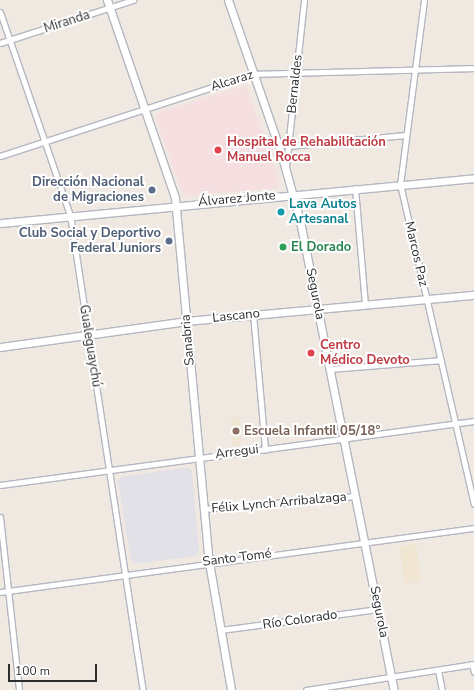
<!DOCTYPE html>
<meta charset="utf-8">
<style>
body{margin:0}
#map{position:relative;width:474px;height:690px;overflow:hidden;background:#efe9e1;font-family:"Nunito Sans",sans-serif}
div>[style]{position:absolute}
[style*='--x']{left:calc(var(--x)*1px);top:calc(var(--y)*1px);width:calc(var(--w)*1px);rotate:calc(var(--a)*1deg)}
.industrial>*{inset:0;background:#e3e1e8}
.education>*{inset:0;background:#f0e6d1}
.medical>*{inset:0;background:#f5dfe0}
.roads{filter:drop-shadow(1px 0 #b4b7c1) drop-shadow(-1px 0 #b4b7c1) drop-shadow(0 1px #b4b7c1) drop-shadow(0 -1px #b4b7c1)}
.street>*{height:5px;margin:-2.5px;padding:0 2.5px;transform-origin:2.5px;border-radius:2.5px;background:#fff}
.secondary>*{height:7px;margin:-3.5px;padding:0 3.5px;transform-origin:3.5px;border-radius:3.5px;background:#fff}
.dots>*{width:11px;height:11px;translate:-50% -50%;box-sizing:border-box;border:2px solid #fff;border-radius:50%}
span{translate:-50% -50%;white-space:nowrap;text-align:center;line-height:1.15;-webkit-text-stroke:4px #fff;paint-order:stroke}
.street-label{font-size:13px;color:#2e2e2e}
.health-label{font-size:13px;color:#be3a42;font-weight:700}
.left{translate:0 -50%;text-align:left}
.service-label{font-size:13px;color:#4e5e75;font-weight:700}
.right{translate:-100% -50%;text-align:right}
.culture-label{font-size:13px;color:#0d838f;font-weight:700}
.leisure-label{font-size:13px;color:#27864d;font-weight:700}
.education-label{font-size:13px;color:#785e54;font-weight:700}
.scale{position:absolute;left:8px;top:664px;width:89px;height:18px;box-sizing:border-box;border:2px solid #2e2e2e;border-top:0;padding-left:5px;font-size:12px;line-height:14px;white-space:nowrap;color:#2e2e2e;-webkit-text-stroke:3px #fff;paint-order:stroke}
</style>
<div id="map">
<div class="industrial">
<div style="clip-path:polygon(188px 467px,192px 471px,199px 551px,196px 556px,135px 564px,131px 561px,118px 481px,121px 477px)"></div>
</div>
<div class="education">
<div style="clip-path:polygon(231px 417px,239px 417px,241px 444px,233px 446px)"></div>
<div style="clip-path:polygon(416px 544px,421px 581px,404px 584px,400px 547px)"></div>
</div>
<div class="medical">
<div style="clip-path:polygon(244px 86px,247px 88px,280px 183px,277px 188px,187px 196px,182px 194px,156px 118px,159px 112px)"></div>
</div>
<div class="roads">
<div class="street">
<div style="--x:424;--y:0;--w:186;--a:97.4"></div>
<div style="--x:400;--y:184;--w:328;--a:77"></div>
<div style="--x:0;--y:12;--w:215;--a:71"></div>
<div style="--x:70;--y:215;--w:481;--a:81.3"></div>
<div style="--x:0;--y:43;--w:140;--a:-17.9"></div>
<div style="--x:288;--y:146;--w:118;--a:-5.4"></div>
<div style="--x:0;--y:156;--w:265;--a:-18"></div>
<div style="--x:252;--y:74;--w:222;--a:-1.5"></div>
<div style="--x:286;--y:166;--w:167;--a:-83.8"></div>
<div style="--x:355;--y:188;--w:116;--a:85.1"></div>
<div style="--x:253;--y:314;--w:136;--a:84.9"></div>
<div style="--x:329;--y:369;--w:111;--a:-4.6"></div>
<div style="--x:0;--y:485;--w:478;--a:-7.7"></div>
<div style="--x:204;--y:509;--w:152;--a:-4.9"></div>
<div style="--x:0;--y:517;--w:174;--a:83.7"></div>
<div style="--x:0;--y:592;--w:478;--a:-7.7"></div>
<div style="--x:221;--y:630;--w:158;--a:-7.6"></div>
<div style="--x:472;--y:664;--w:8;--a:76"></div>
<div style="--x:438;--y:670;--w:20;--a:79"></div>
<div style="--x:306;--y:690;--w:170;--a:-8.8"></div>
</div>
<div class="secondary">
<div style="--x:107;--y:0;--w:209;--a:71"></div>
<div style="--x:175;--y:198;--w:366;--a:84.7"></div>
<div style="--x:209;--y:562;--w:130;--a:80.2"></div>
<div style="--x:228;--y:0;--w:162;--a:70.9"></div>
<div style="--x:281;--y:153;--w:71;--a:74.4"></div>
<div style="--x:300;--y:221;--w:478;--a:78.7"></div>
<div style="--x:0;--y:223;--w:476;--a:-5.4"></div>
<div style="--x:0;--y:347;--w:189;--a:-7.9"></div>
<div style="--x:187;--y:321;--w:288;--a:-5.2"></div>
</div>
</div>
<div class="dots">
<div style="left:218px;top:150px;background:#e0444e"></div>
<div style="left:152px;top:190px;background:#5c6f8a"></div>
<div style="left:281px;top:212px;background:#0f9aa8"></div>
<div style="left:169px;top:241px;background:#5c6f8a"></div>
<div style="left:283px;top:247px;background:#2e9e5b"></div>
<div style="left:311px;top:353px;background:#e0444e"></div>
<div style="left:236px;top:431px;background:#8d6e63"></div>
</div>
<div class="street-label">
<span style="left:67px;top:22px;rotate:-18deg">Miranda</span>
<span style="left:232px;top:81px;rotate:-17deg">Alcaraz</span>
<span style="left:295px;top:84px;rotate:-84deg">Bernaldes</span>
<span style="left:237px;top:199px;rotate:-5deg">Álvarez Jonte</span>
<span style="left:416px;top:254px;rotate:77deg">Marcos Paz</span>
<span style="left:315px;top:294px;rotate:79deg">Segurola</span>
<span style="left:236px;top:316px;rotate:-6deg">Lascano</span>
<span style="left:188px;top:340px;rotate:-95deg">Sanabria</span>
<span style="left:90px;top:346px;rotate:81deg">Gualeguaychú</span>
<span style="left:237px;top:452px;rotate:-7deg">Arregui</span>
<span style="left:279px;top:503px;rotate:-5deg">Félix Lynch Arribalzaga</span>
<span style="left:237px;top:558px;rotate:-7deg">Santo Tomé</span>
<span style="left:379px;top:612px;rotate:79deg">Segurola</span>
<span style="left:300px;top:620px;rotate:-8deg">Río Colorado</span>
</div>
<div class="health-label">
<span class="left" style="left:227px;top:150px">Hospital de Rehabilitación<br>Manuel Rocca</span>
<span class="left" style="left:320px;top:353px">Centro<br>Médico Devoto</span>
</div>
<div class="service-label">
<span class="right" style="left:144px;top:190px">Dirección Nacional<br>de Migraciones</span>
<span class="right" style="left:161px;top:241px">Club Social y Deportivo<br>Federal Juniors</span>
</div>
<div class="culture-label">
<span class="left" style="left:289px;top:212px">Lava Autos<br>Artesanal</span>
</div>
<div class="leisure-label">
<span class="left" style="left:291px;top:247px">El Dorado</span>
</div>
<div class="education-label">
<span class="left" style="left:244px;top:431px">Escuela Infantil 05/18°</span>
</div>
<div class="scale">100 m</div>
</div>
